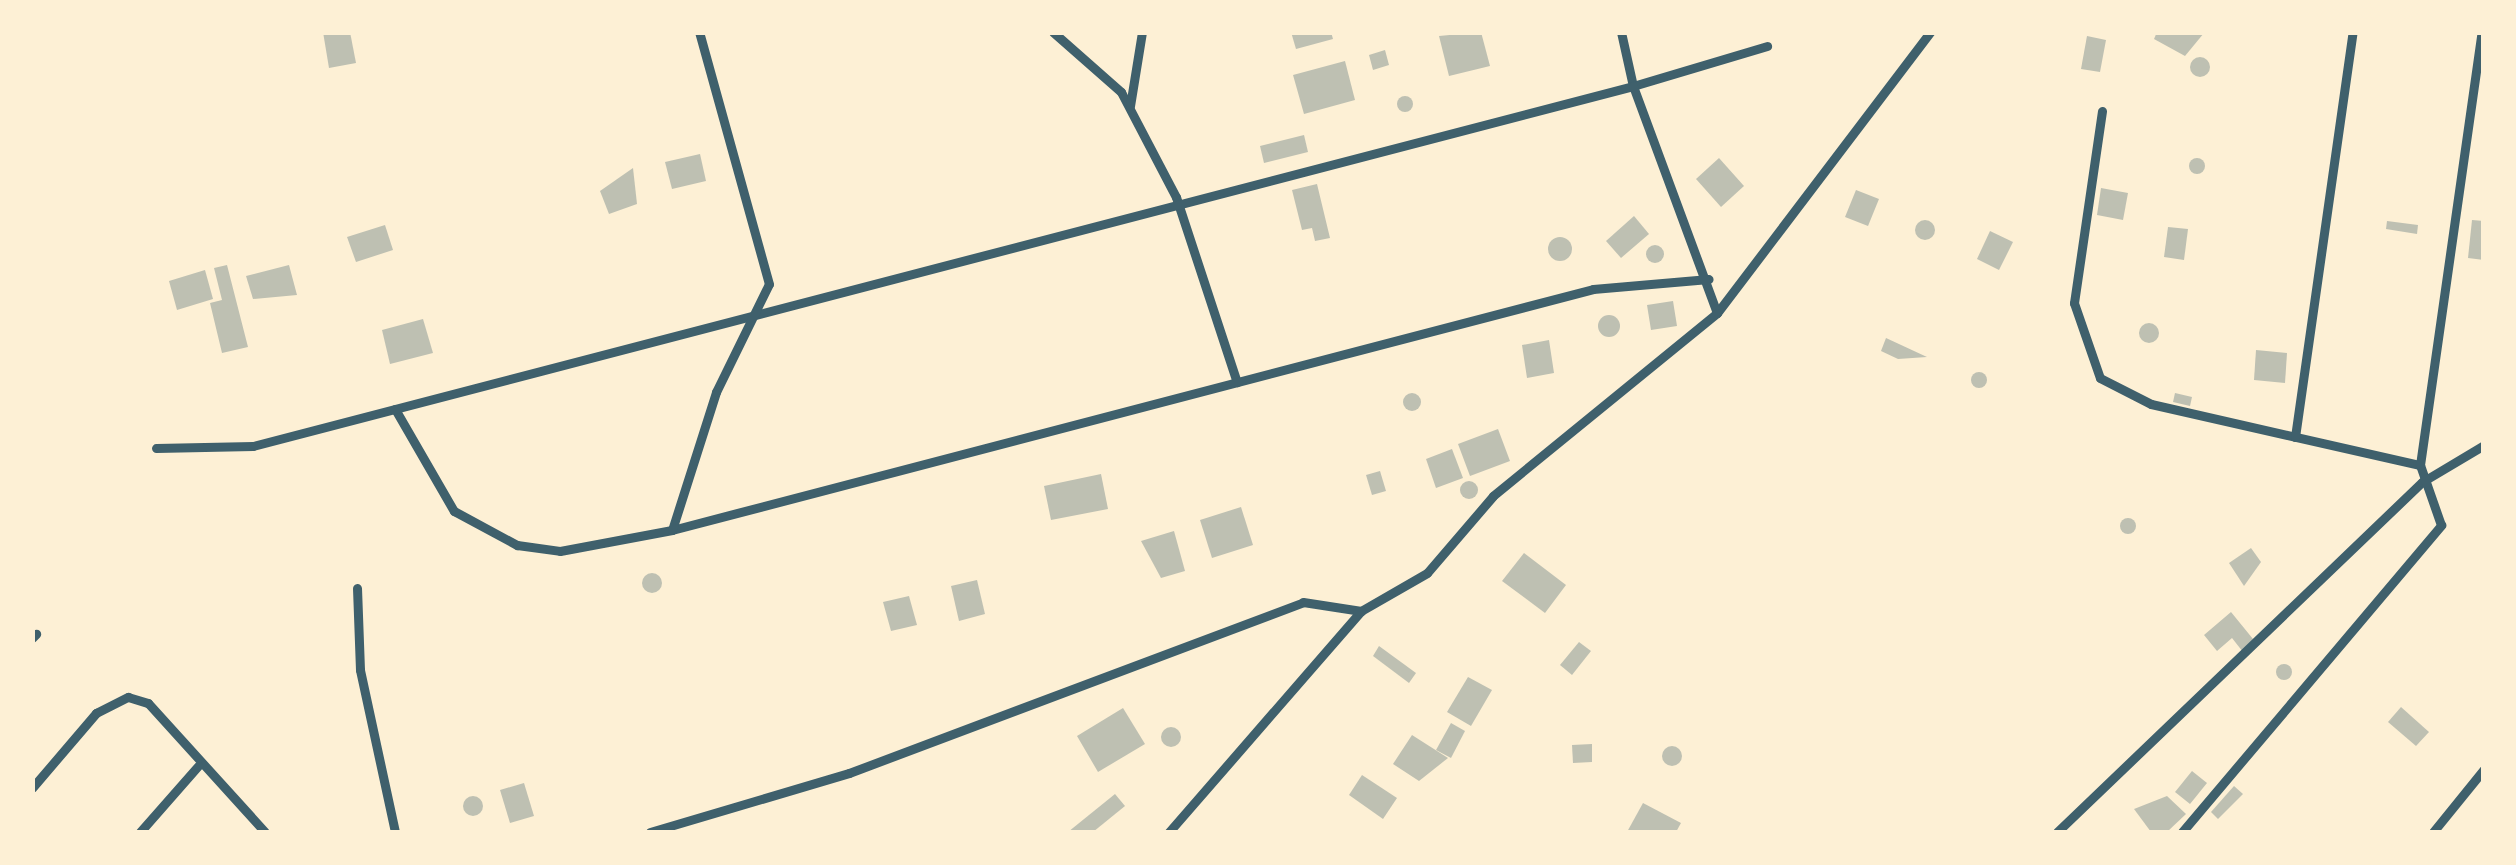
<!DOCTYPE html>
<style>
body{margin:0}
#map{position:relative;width:2516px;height:865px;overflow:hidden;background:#fdf0d5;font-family:"DM Sans",sans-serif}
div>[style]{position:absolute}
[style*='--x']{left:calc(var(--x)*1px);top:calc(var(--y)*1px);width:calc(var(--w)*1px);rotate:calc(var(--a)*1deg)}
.building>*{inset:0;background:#bec0b2}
.round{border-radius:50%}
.minor>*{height:9px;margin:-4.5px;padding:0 4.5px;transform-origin:4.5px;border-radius:4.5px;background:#3f606c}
span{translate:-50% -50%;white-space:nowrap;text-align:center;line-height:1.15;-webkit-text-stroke:10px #fdf0d5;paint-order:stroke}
.frame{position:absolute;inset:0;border:35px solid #fdf0d5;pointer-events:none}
</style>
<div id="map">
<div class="building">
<div style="clip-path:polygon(323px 32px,350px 32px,356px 63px,329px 68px)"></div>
<div style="clip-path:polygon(1291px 32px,1331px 32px,1333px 39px,1296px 49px)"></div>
<div style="clip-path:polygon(1481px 32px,1490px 66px,1449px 76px,1439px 36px)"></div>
<div style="clip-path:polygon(2157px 32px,2204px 32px,2204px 33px,2185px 56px,2154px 39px)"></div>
<div style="clip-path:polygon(2087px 36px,2106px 40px,2100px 72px,2081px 69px)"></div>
<div style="clip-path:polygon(1385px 50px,1389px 65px,1373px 70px,1369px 55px)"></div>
<div class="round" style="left:2190px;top:57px;width:20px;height:20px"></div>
<div style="clip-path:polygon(1345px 61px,1355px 100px,1304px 114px,1293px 75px)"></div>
<div class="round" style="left:1397px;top:96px;width:16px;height:16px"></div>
<div style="clip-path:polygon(1304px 135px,1308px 152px,1264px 163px,1260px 146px)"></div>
<div style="clip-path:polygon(700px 154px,706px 181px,672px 189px,665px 162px)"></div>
<div style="clip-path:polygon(1719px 158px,1744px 186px,1721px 207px,1696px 179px)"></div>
<div class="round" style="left:2189px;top:158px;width:16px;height:16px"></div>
<div style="clip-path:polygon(633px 168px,637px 204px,609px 214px,600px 191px)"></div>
<div style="clip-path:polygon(1317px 184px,1330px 238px,1315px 241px,1312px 228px,1302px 230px,1292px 190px)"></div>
<div style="clip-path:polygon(2101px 188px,2128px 193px,2123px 220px,2097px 215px)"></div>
<div style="clip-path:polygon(1856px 190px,1879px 199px,1868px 226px,1845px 217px)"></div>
<div style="clip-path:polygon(1634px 216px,1649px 234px,1621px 258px,1606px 241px)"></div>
<div class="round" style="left:1915px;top:220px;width:20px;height:20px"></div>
<div style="clip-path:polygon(2472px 220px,2484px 221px,2484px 260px,2468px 258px)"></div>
<div style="clip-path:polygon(2387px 221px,2418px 225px,2417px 234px,2386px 229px)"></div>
<div style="clip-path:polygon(385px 225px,393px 250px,356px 262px,347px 237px)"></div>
<div style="clip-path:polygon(2168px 227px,2188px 229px,2184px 260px,2164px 257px)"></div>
<div style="clip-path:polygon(1990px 231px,2013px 242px,1999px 270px,1977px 259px)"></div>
<div class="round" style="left:1548px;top:237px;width:24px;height:24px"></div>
<div class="round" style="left:1646px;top:245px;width:18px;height:18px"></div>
<div style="clip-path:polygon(227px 265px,248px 347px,222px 353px,210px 303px,222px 300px,214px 268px)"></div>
<div style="clip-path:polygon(289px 265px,297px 295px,253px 299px,246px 276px)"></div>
<div style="clip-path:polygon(205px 270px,213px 299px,177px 310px,169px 281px)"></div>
<div style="clip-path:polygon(1673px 301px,1677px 326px,1651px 330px,1647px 305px)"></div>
<div class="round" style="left:1598px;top:315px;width:22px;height:22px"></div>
<div style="clip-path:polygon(423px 319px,433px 353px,390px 364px,382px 330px)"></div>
<div class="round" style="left:2139px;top:323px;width:20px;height:20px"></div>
<div style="clip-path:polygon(1886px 338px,1927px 357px,1898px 359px,1881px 351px)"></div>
<div style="clip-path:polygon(1549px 340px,1554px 373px,1527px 378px,1522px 345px)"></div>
<div style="clip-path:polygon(2256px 350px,2287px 353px,2285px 383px,2254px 380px)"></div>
<div class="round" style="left:1971px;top:372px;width:16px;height:16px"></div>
<div class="round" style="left:1403px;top:393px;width:18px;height:18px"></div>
<div style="clip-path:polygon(2175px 393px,2192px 397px,2190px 406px,2173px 402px)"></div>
<div style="clip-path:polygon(1498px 429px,1510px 461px,1470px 476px,1458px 444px)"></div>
<div style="clip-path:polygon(1452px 449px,1463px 478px,1436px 488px,1426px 459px)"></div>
<div style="clip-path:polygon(1380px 471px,1386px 491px,1372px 495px,1366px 475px)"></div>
<div style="clip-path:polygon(1101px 474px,1108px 509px,1051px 520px,1044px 486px)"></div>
<div class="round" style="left:1460px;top:481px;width:18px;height:18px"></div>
<div style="clip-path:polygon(1241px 507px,1253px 545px,1212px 558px,1200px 520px)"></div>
<div class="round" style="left:2120px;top:518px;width:16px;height:16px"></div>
<div style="clip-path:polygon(1174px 531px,1185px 571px,1161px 578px,1141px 541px)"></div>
<div style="clip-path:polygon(2251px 548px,2261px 562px,2244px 586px,2229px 563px)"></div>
<div style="clip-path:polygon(1524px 553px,1566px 585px,1545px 613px,1502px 581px)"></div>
<div class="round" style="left:642px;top:573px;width:20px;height:20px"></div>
<div style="clip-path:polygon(977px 580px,985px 614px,959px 621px,951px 586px)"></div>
<div style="clip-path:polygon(909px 596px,917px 625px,891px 631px,883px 602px)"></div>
<div style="clip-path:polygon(2231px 612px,2253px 639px,2243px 652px,2232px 638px,2217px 651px,2204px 635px)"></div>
<div style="clip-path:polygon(1579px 642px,1591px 651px,1572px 675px,1560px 665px)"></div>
<div style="clip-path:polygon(1379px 646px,1416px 673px,1409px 683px,1373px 656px)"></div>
<div class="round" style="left:2276px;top:664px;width:16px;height:16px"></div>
<div style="clip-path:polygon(1468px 677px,1492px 690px,1471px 726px,1447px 712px)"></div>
<div style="clip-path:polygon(2401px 707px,2429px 732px,2416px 746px,2388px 722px)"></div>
<div style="clip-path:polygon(1123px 708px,1145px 744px,1098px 772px,1077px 736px)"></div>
<div style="clip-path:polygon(1451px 723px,1465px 731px,1451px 758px,1436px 750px)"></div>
<div class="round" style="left:1161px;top:727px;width:20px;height:20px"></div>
<div style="clip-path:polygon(1412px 735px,1448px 758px,1419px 781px,1393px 764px)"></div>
<div style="clip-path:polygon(1592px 744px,1592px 762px,1573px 763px,1572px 745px)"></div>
<div class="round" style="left:1662px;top:746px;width:20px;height:20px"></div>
<div style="clip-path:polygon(2192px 771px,2207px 783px,2190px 804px,2175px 792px)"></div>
<div style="clip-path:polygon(1362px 775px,1397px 798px,1383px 819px,1349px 795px)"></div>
<div style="clip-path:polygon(524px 783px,534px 816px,510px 823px,500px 790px)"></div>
<div style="clip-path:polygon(2234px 786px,2243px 794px,2218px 819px,2211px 812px)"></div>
<div style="clip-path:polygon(1115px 794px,1125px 806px,1093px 832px,1068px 832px)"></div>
<div style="clip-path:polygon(2167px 796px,2186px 814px,2167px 832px,2151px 832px,2134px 809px)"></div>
<div class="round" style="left:463px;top:796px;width:20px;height:20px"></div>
<div style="clip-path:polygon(1643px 803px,1681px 823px,1676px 832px,1627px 832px)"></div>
</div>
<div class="minor">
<div style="--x:1053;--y:32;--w:91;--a:41.4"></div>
<div style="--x:1121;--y:92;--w:119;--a:62.4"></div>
<div style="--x:1176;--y:197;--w:195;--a:71.8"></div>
<div style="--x:1621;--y:32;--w:55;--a:77.5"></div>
<div style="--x:1633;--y:86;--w:140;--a:-16.6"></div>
<div style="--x:1130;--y:106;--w:75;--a:-80.8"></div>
<div style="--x:2102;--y:111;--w:194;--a:98.3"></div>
<div style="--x:2074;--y:303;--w:79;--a:70.9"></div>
<div style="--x:2100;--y:378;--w:57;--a:27"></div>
<div style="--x:2151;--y:404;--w:276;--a:12.8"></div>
<div style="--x:1717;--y:313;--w:353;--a:-52.8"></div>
<div style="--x:395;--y:409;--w:118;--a:60"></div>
<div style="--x:454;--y:511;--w:72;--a:28.4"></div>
<div style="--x:517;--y:545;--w:43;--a:7.9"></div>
<div style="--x:560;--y:551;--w:114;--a:-10.6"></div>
<div style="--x:672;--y:530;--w:952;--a:-14.66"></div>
<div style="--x:1593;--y:289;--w:116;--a:-4.9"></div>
<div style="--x:2295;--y:437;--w:409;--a:-81.9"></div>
<div style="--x:156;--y:448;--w:97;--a:-1.2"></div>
<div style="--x:253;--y:446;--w:1426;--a:-14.62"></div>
<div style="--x:1633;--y:86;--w:242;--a:69.7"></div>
<div style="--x:1717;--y:313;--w:289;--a:140.8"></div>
<div style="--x:1493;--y:496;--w:101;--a:130.6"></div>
<div style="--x:1427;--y:573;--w:76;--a:150.1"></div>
<div style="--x:1361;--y:611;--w:293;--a:131"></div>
<div style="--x:672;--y:530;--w:145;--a:-72.3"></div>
<div style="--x:716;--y:392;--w:120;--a:-63.9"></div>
<div style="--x:769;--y:284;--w:262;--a:-105.5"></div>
<div style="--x:357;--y:588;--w:82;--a:87.9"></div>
<div style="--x:360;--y:670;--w:166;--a:77.8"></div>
<div style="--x:32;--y:638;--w:6;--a:-45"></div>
<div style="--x:32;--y:788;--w:99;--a:-49.5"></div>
<div style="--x:96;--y:713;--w:36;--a:-27"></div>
<div style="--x:128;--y:697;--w:21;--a:17"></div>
<div style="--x:148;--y:703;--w:174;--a:47.8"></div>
<div style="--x:140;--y:832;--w:88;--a:-48.7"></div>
<div style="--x:650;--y:832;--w:208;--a:-16.5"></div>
<div style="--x:849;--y:773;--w:485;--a:-20.6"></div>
<div style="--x:1303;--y:602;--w:59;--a:8.8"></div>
<div style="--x:2057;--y:832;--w:506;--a:-43.8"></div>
<div style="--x:2422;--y:482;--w:72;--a:-30.8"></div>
<div style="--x:2182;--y:832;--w:402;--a:-49.8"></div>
<div style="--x:2441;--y:525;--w:64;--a:-109.3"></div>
<div style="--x:2420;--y:465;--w:437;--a:-81.9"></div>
<div style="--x:2433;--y:832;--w:81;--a:-51"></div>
</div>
<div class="frame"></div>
</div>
